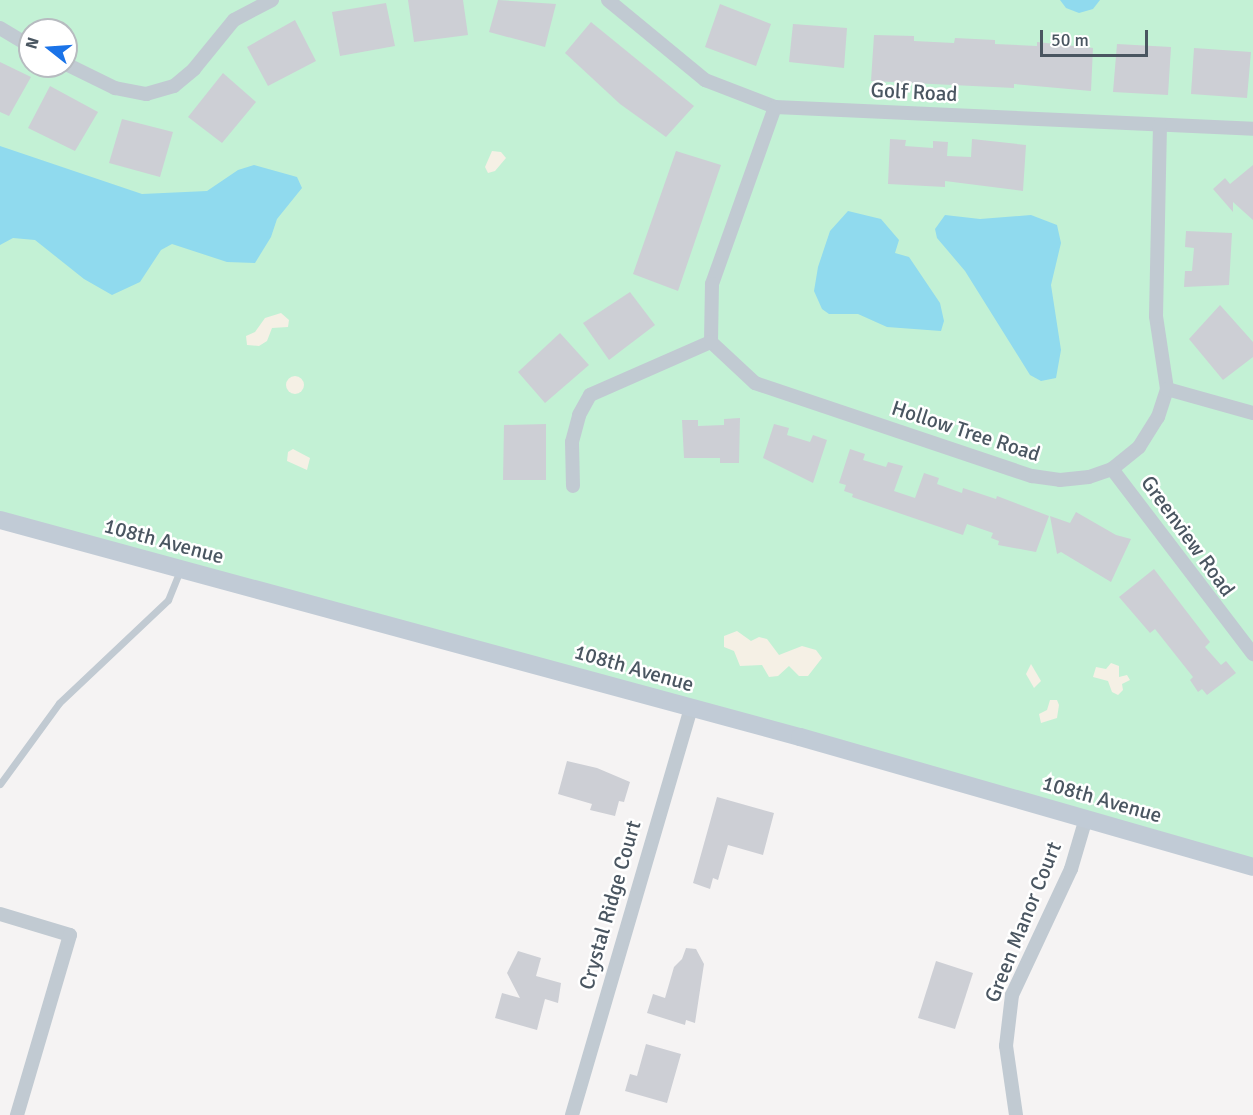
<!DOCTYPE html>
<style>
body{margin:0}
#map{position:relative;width:1253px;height:1115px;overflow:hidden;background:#f5f3f3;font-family:Signika,sans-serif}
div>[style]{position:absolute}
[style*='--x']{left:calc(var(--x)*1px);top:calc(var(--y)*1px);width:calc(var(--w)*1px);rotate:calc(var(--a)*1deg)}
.green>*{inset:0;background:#c3f1d5}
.sand>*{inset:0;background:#f5f0e5}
.round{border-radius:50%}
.water>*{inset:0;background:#90daee}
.building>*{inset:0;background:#cdcfd5}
.lane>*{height:7px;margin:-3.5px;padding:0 3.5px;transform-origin:3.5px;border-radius:3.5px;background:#c1cad2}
.street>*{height:14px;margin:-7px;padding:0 7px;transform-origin:7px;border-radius:7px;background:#c1cad2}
.secondary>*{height:18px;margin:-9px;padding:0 9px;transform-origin:9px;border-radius:9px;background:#c1cbd6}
span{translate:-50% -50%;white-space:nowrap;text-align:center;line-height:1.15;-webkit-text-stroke:5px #fff;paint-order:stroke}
.street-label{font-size:21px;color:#4a5661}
.north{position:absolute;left:18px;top:18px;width:60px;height:60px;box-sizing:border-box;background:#fff;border:2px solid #b7bbc0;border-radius:50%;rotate:287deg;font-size:16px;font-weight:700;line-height:24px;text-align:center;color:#4a5661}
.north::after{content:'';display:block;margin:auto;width:21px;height:27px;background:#1a73e8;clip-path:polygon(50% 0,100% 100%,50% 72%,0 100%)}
.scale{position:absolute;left:1040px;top:30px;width:108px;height:27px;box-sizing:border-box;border:3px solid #4a5661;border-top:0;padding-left:8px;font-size:18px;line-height:21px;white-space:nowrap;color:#4a5661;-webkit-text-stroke:4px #fff;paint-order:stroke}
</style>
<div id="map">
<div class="green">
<div style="clip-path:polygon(evenodd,0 0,1253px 0,1253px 861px,0 519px,0 0,30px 30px,66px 30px,66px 66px,30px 66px,30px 30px)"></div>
</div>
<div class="sand">
<div style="clip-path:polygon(492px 151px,501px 152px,506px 158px,495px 171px,488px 173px,485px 167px)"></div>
<div style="clip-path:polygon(281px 313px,289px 320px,288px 327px,272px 328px,267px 341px,259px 346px,247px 345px,246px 336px,255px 332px,265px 318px)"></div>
<div class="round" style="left:286px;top:376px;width:18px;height:18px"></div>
<div style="clip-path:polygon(293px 449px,310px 458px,307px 470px,287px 461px,288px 452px)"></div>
<div style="clip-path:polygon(737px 631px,751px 641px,759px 637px,767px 639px,779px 655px,802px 646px,816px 650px,822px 658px,808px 676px,799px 676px,789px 666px,778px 676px,769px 677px,762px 665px,740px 666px,734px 651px,724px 647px,724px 636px)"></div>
<div style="clip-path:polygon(1111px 663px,1119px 666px,1119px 677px,1127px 675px,1130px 680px,1122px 684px,1123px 690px,1118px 695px,1112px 692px,1108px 681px,1093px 677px,1096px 667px,1106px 669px)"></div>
<div style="clip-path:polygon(1031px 664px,1041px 681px,1034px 688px,1026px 674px)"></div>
<div style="clip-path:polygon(1050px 700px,1057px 700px,1059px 705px,1057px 718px,1041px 723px,1039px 714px,1047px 710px)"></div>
</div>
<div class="water">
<div style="clip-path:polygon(1060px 0,1100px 0,1093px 9px,1079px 13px,1066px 8px)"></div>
<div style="clip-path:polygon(0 146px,142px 194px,207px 191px,238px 170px,254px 165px,297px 177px,302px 188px,277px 219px,271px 237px,255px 263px,227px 262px,172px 244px,161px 250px,140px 282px,112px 295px,84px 279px,35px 240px,13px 238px,0 245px)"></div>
<div style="clip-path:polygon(848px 211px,881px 219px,899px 240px,895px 253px,909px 257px,940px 303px,944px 321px,941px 331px,887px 327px,858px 314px,829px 314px,822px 309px,814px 291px,818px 267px,830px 231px)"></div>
<div style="clip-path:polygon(945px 215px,980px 219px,1031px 215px,1057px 225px,1061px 243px,1051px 285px,1061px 350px,1056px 378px,1041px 381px,1030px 375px,965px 271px,937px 238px,935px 229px)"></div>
</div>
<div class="building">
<div style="clip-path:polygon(408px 0,463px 0,468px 35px,414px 42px)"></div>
<div style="clip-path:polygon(498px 0,556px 4px,545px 47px,489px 32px)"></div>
<div style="clip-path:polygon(386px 3px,395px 46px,340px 56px,332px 12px)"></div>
<div style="clip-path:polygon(720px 4px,771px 24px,756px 66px,705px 47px)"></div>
<div style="clip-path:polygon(295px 20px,316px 61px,268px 86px,247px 47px)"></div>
<div style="clip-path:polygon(591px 22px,694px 106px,666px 137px,620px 104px,565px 53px)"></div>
<div style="clip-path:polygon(793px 24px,847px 28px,844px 68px,789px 62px)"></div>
<div style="clip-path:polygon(874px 35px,914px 36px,914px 41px,954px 43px,955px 38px,995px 40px,995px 44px,1037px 46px,1037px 42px,1093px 48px,1091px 91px,1014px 84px,1014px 88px,871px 81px)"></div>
<div style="clip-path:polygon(1117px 44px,1171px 47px,1168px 95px,1113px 92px)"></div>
<div style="clip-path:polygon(1194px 48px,1251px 52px,1247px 98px,1191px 94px)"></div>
<div style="clip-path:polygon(0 62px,31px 77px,9px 116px,0 112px)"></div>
<div style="clip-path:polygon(223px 73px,256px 102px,222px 143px,188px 117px)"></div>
<div style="clip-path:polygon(50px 86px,98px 112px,75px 151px,28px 128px)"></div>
<div style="clip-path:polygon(122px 119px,173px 132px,160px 177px,109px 163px)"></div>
<div style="clip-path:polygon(890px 139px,906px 140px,905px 146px,933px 148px,933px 141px,948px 142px,947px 156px,971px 157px,972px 139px,1026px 145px,1023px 191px,945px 181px,945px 187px,888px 184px)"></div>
<div style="clip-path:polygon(676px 151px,721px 165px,678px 291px,633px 274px)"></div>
<div style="clip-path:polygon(1253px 165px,1253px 220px,1233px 202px,1233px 212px,1213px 189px,1225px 178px,1230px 184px)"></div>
<div style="clip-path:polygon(1186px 231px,1232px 233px,1229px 285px,1184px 287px,1185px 271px,1192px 271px,1194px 248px,1185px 247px)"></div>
<div style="clip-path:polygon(630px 292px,655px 325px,609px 360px,583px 323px)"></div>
<div style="clip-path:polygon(1220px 305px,1253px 342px,1253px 357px,1223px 380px,1189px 339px)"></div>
<div style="clip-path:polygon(560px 333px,589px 365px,545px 403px,518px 372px)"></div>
<div style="clip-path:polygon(740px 418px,739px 463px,720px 463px,720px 458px,684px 458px,682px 420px,698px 420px,698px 426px,724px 425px,724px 419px)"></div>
<div style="clip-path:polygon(546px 424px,546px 480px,503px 480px,504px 425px)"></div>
<div style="clip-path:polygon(774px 424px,789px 428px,787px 435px,810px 442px,813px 435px,827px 440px,813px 483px,763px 458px)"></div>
<div style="clip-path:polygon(850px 449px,865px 454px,863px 460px,886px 467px,888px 462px,903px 466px,894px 491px,915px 498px,924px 473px,939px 478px,937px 484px,962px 493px,963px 488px,996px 499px,997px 496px,1049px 516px,1036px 552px,998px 545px,999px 541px,991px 538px,993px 533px,967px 524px,963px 535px,852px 497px,853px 494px,844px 491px,846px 485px,839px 483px)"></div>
<div style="clip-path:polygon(1076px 512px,1116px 535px,1131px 539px,1111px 582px,1061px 552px,1057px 554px,1050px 516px,1070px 523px)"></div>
<div style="clip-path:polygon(1154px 569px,1210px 642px,1205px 647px,1221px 665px,1226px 661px,1236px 673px,1207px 695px,1202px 689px,1198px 692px,1190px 680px,1193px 677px,1155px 629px,1150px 633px,1119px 597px)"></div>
<div style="clip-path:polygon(567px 761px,597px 768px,630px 782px,624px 802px,619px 801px,615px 816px,590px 810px,592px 804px,558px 794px)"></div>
<div style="clip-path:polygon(717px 797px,774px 813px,763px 855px,728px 845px,718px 880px,713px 878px,710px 889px,693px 883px)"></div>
<div style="clip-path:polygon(686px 948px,696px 949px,704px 964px,695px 1023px,686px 1020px,685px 1025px,647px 1013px,653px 994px,665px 998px,674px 967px,682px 959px)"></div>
<div style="clip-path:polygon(518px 951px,541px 958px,536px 976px,561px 983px,558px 1003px,545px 999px,537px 1030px,495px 1018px,502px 993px,520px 998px,507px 973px)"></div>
<div style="clip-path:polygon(936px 961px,973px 973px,955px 1029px,918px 1018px)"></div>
<div style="clip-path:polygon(646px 1044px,681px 1054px,667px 1103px,625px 1091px,630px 1074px,637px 1076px)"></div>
</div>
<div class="lane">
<div style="--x:0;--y:784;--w:100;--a:-53.9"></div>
<div style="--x:59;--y:703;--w:150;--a:-43.4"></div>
<div style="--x:168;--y:600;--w:31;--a:-68"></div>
</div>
<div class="street">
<div style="--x:608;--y:0;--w:126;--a:39.5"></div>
<div style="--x:705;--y:80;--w:75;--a:21.1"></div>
<div style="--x:775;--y:107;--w:479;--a:2.6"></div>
<div style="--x:0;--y:28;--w:35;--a:31"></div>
<div style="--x:66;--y:64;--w:55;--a:26.1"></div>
<div style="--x:115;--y:88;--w:32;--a:11"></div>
<div style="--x:146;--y:94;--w:29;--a:-16"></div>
<div style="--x:174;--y:86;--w:26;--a:-40"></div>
<div style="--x:194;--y:69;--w:63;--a:-50.8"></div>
<div style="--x:234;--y:20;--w:43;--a:-27.8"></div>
<div style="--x:775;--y:107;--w:188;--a:109.6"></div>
<div style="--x:712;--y:284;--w:58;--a:91"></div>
<div style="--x:711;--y:342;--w:60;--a:43"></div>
<div style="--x:755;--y:383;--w:292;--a:18.6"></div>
<div style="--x:1032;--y:476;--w:28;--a:8"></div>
<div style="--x:1060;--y:480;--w:29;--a:-6"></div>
<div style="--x:1089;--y:477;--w:24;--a:-19"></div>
<div style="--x:1112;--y:469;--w:35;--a:-39"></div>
<div style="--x:1139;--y:447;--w:36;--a:-58"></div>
<div style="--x:1158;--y:417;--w:29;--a:-72"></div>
<div style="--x:1167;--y:389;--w:74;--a:-98.6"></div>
<div style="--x:1156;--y:316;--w:191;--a:-88.8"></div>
<div style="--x:1167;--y:389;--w:89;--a:15.6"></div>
<div style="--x:1112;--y:469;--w:233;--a:52.7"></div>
<div style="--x:573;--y:486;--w:44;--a:-91.3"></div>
<div style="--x:572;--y:442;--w:28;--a:-75"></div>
<div style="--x:579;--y:415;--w:23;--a:-61"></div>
<div style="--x:590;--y:395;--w:132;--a:-23.7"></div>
<div style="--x:0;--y:914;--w:73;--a:16.7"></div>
<div style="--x:70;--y:935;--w:188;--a:106.4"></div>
<div style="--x:572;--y:1115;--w:424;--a:-73.7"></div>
<div style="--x:1016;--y:1115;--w:70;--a:-98.2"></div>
<div style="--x:1006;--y:1046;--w:51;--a:-83.3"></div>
<div style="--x:1012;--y:995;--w:139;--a:-64.9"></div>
<div style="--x:1071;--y:869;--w:53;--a:-73.6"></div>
</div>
<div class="secondary">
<div style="--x:0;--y:520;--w:829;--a:15.18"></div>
<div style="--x:800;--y:737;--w:471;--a:16"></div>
</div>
<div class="street-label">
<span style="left:914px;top:92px;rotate:3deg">Golf Road</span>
<span style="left:966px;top:431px;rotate:18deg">Hollow Tree Road</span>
<span style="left:1188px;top:536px;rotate:54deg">Greenview Road</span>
<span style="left:164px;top:541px;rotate:15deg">108th Avenue</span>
<span style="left:634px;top:668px;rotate:16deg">108th Avenue</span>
<span style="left:1102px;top:799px;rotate:16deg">108th Avenue</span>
<span style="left:610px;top:905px;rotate:-74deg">Crystal Ridge Court</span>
<span style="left:1023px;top:922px;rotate:-68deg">Green Manor Court</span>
</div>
<div class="north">N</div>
<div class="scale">50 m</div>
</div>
